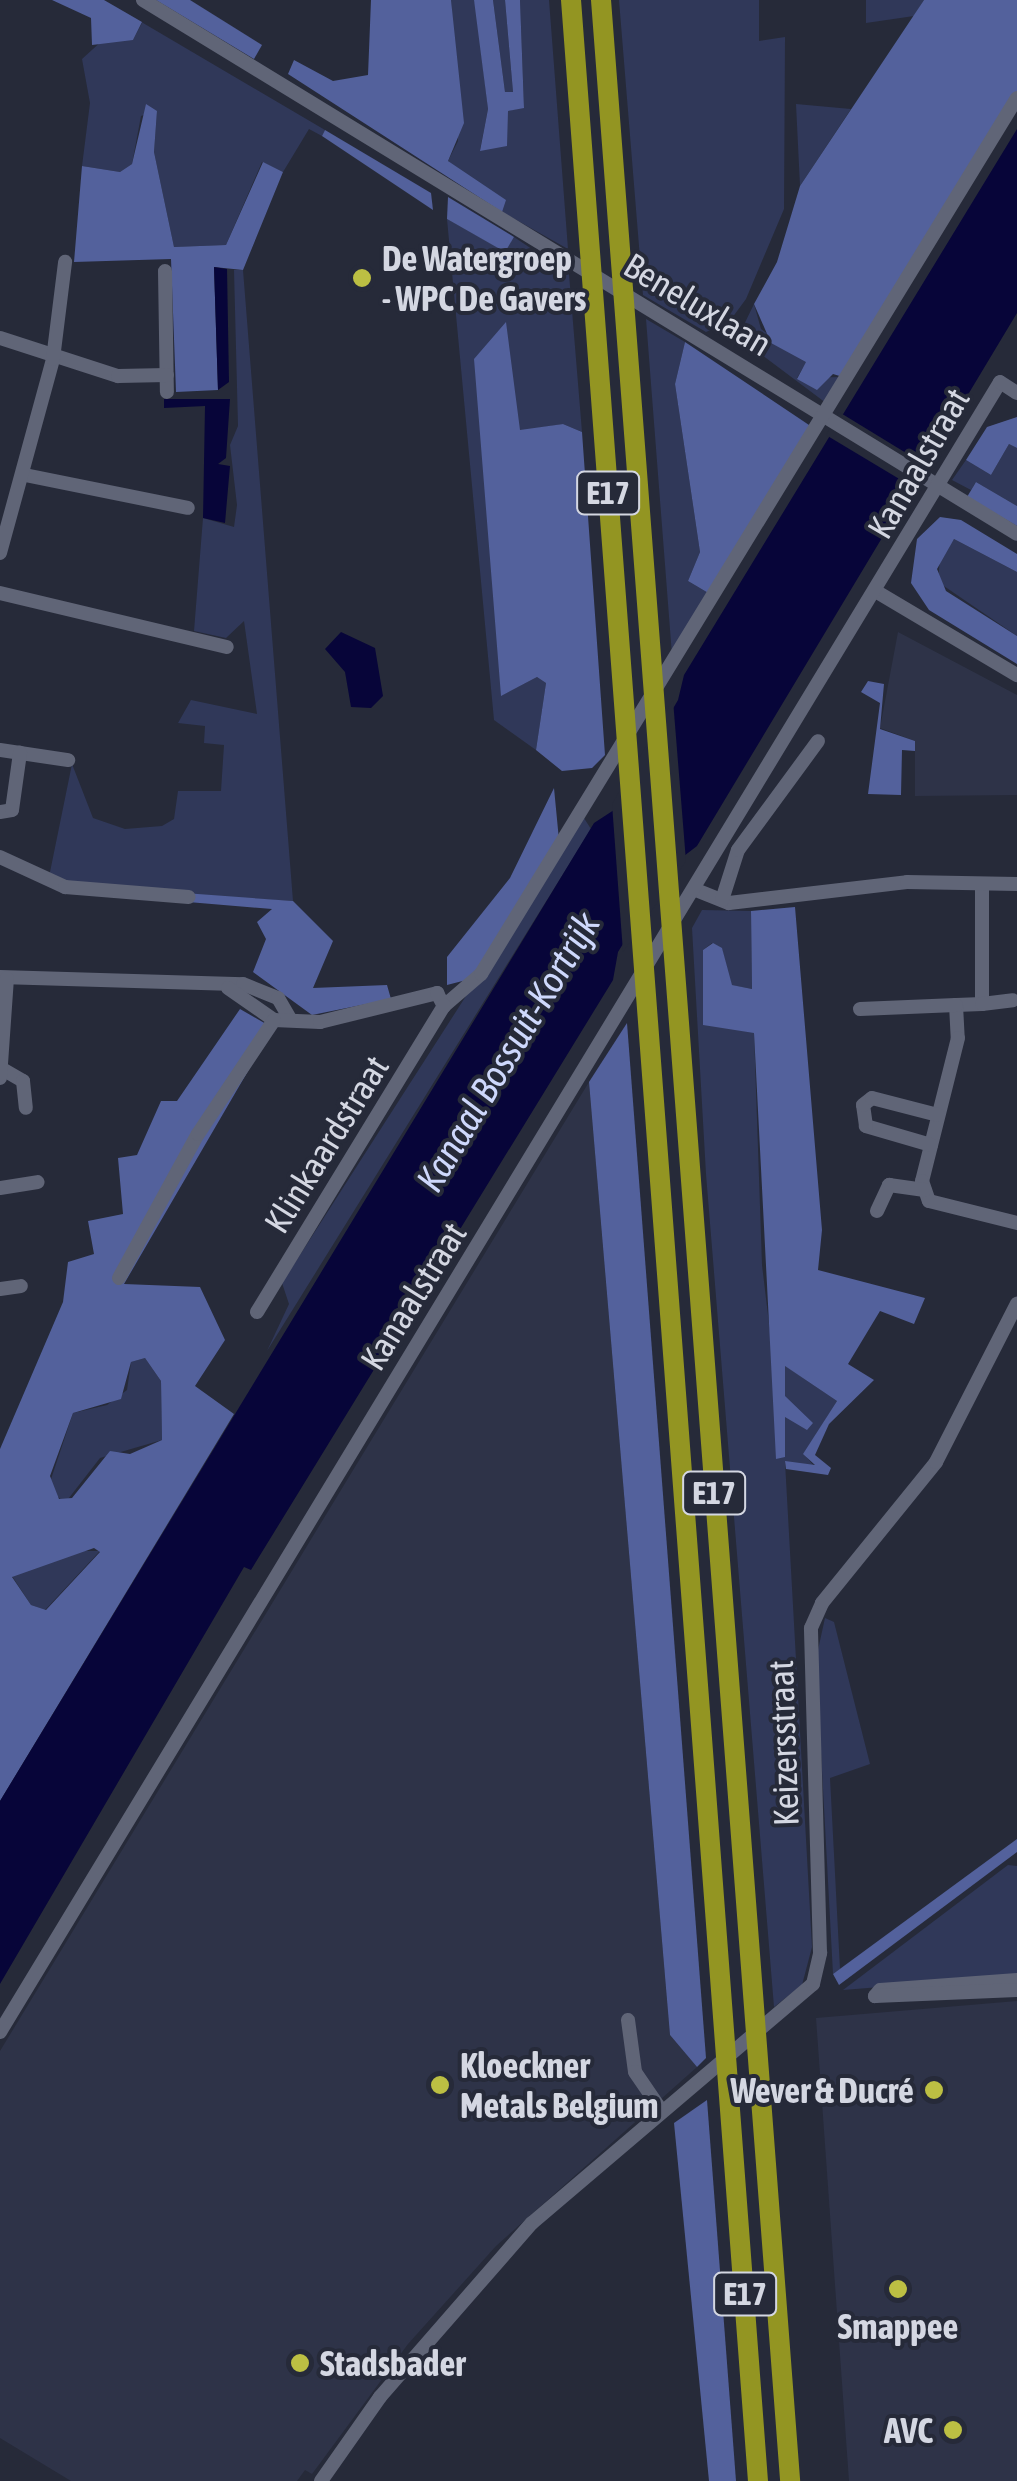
<!DOCTYPE html>
<meta charset="utf-8">
<style>
body{margin:0}
#map{position:relative;width:1017px;height:2481px;overflow:hidden;background:#262a39;font-family:"Asap Condensed",sans-serif}
div>[style]{position:absolute}
[style*='--x']{left:calc(var(--x)*1px);top:calc(var(--y)*1px);width:calc(var(--w)*1px);rotate:calc(var(--a)*1deg)}
.built>*{inset:0;background:#2e3348}
.green>*{inset:0;background:#303859}
.forest>*{inset:0;background:#53619c}
.water>*{inset:0;background:#070539}
.pier>*{inset:0;background:#262a39}
.minor>*{height:14px;margin:-7px;padding:0 7px;transform-origin:7px;border-radius:7px;background:#606577}
.highway>*{height:20px;margin:-10px;padding:0 10px;transform-origin:10px;border-radius:10px;background:#939522}
.dots>*{width:28px;height:28px;translate:-50% -50%;box-sizing:border-box;border:5px solid #262a39;border-radius:50%}
span{translate:-50% -50%;white-space:nowrap;text-align:center;line-height:1.15;-webkit-text-stroke:8px #262a39;paint-order:stroke}
.shield-label span{padding:2px 8px;background:#262a39;border:2px solid;border-radius:8px;-webkit-text-stroke-width:0}
.shield-label{font-size:32px;color:#d4d7e2;font-weight:700}
.poi-label{font-size:35px;color:#d4d7e2;font-weight:700}
.left{translate:0 -50%;text-align:left}
.right{translate:-100% -50%;text-align:right}
.street-label{font-size:35px;color:#d4d7e2}
.water-label{font-size:38px;color:#ced8fc;font-style:italic}
</style>
<div id="map">
<div class="built">
<div style="clip-path:polygon(898px 632px,1017px 695px,1017px 795px,915px 796px,915px 741px,880px 728px)"></div>
<div style="clip-path:polygon(589px 1082px,670px 2035px,697px 2067px,496px 2246px,408px 2344px,312px 2474px,305px 2470px,297px 2481px,71px 2481px,0 2438px,0 2051px)"></div>
<div style="clip-path:polygon(1017px 2001px,1017px 2481px,849px 2481px,816px 2018px)"></div>
</div>
<div class="green">
<div style="clip-path:polygon(104px 0,325px 130px,322px 136px,309px 129px,283px 172px,262px 162px,226px 245px,174px 247px,154px 152px,157px 111px,141px 116px,132px 164px,120px 172px,82px 166px,90px 103px,82px 59px,104px 39px,133px 40px,142px 23px)"></div>
<div style="clip-path:polygon(451px 0,474px 0,476px 7px,488px 109px,480px 150px,508px 111px,524px 107px,520px 0,549px 0,568px 249px,502px 212px,448px 161px,458px 141px)"></div>
<div style="clip-path:polygon(493px 0,505px 0,513px 92px,505px 92px)"></div>
<div style="clip-path:polygon(619px 0,759px 0,759px 41px,785px 37px,784px 209px,746px 299px,729px 322px,706px 332px,643px 295px)"></div>
<div style="clip-path:polygon(866px 0,924px 0,914px 16px,866px 23px)"></div>
<div style="clip-path:polygon(796px 104px,851px 109px,800px 186px)"></div>
<div style="clip-path:polygon(447px 219px,504px 251px,514px 237px,569px 274px,582px 432px,563px 424px,520px 431px,502px 695px,537px 677px,546px 683px,536px 750px,494px 720px)"></div>
<div style="clip-path:polygon(234px 270px,243px 270px,293px 901px,93px 889px,49px 877px,72px 764px,93px 818px,125px 829px,162px 826px,174px 819px,178px 791px,221px 791px,224px 745px,204px 743px,205px 726px,178px 723px,191px 700px,257px 714px,244px 621px,226px 638px,194px 631px,203px 518px,234px 527px,237px 505px,230px 445px,238px 426px)"></div>
<div style="clip-path:polygon(754px 304px,761px 329px,807px 361px,797px 378px,843px 377px,826px 403px,738px 337px)"></div>
<div style="clip-path:polygon(646px 319px,685px 342px,675px 384px,700px 552px,688px 581px,710px 594px,672px 655px)"></div>
<div style="clip-path:polygon(1009px 444px,1017px 448px,1017px 506px,976px 482px,971px 490px,952px 480px,966px 460px,991px 475px)"></div>
<div style="clip-path:polygon(954px 539px,1017px 572px,1017px 636px,938px 582px,940px 558px)"></div>
<div style="clip-path:polygon(582px 815px,591px 829px,267px 1351px,289px 1304px,282px 1283px)"></div>
<div style="clip-path:polygon(702px 910px,751px 911px,752px 989px,731px 985px,722px 949px,712px 943px,703px 950px,703px 1024px,754px 1032px,762px 1265px,785px 1457px,784px 1365px,837px 1401px,804px 1454px,814px 1466px,785px 1462px,812px 1947px,802px 1985px,774px 2007px,706px 1174px,692px 928px)"></div>
<div style="clip-path:polygon(145px 1358px,161px 1381px,162px 1440px,100px 1458px,65px 1503px,48px 1488px,73px 1413px,107px 1405px,127px 1390px,131px 1362px)"></div>
<div style="clip-path:polygon(83px 1551px,100px 1551px,45px 1610px,31px 1605px,12px 1576px)"></div>
<div style="clip-path:polygon(825px 1618px,834px 1622px,870px 1764px,830px 1778px,840px 1969px,833px 1974px,816px 1659px)"></div>
<div style="clip-path:polygon(1008px 1865px,1017px 1866px,1017px 1976px,843px 1990px)"></div>
</div>
<div class="forest">
<div style="clip-path:polygon(52px 0,104px 0,142px 22px,133px 40px,92px 45px,91px 18px)"></div>
<div style="clip-path:polygon(156px 0,190px 0,262px 45px,254px 59px)"></div>
<div style="clip-path:polygon(371px 0,451px 0,464px 123px,448px 161px,506px 200px,502px 212px,288px 74px,294px 60px,333px 81px,368px 75px)"></div>
<div style="clip-path:polygon(474px 0,493px 0,505px 92px,513px 92px,505px 0,520px 0,524px 108px,508px 111px,507px 146px,480px 151px,488px 109px)"></div>
<div style="clip-path:polygon(924px 0,1017px 0,1017px 92px,843px 377px,833px 374px,817px 390px,797px 379px,806px 362px,771px 343px,754px 304px,777px 262px,800px 186px)"></div>
<div style="clip-path:polygon(146px 104px,157px 111px,154px 152px,174px 247px,226px 245px,263px 162px,283px 172px,243px 270px,214px 267px,218px 390px,176px 392px,171px 259px,74px 262px,82px 166px,120px 172px,132px 164px)"></div>
<div style="clip-path:polygon(325px 130px,431px 193px,433px 210px,322px 136px)"></div>
<div style="clip-path:polygon(448px 197px,514px 237px,505px 252px,447px 219px)"></div>
<div style="clip-path:polygon(506px 322px,520px 430px,563px 424px,582px 432px,605px 755px,592px 768px,562px 771px,536px 750px,546px 683px,537px 677px,501px 696px,474px 359px)"></div>
<div style="clip-path:polygon(685px 342px,812px 427px,710px 594px,688px 581px,700px 552px,675px 384px)"></div>
<div style="clip-path:polygon(1017px 417px,1017px 448px,1009px 444px,991px 475px,966px 460px,987px 427px)"></div>
<div style="clip-path:polygon(976px 482px,1017px 506px,1017px 526px,967px 497px)"></div>
<div style="clip-path:polygon(940px 517px,961px 520px,1017px 554px,1017px 572px,954px 539px,937px 569px,946px 591px,1017px 636px,1017px 664px,929px 610px,911px 583px,917px 539px)"></div>
<div style="clip-path:polygon(868px 681px,884px 684px,880px 729px,915px 741px,915px 751px,902px 750px,901px 795px,868px 794px,880px 703px,861px 692px)"></div>
<div style="clip-path:polygon(554px 788px,559px 840px,474px 978px,447px 985px,447px 957px,510px 878px)"></div>
<div style="clip-path:polygon(184px 893px,293px 901px,333px 941px,313px 988px,387px 985px,391px 999px,312px 1015px,253px 972px,266px 939px,257px 922px,272px 909px,188px 902px)"></div>
<div style="clip-path:polygon(795px 907px,822px 1230px,818px 1270px,925px 1298px,914px 1324px,880px 1311px,848px 1364px,874px 1380px,829px 1424px,815px 1455px,831px 1468px,828px 1475px,786px 1469px,785px 1461px,815px 1465px,803px 1454px,837px 1401px,785px 1366px,785px 1396px,813px 1423px,807px 1430px,785px 1417px,785px 1457px,776px 1459px,754px 1033px,703px 1025px,703px 950px,713px 943px,722px 948px,732px 985px,752px 989px,751px 911px)"></div>
<div style="clip-path:polygon(evenodd,240px 1009px,273px 1028px,124px 1284px,200px 1287px,225px 1340px,195px 1386px,234px 1414px,0 1801px,0 1449px,63px 1302px,68px 1262px,94px 1254px,88px 1221px,123px 1214px,118px 1158px,137px 1155px,161px 1101px,177px 1101px,240px 1009px,145px 1358px,161px 1381px,162px 1440px,130px 1454px,110px 1451px,72px 1498px,59px 1499px,50px 1476px,73px 1413px,121px 1399px,131px 1362px,145px 1358px,240px 1009px,94px 1548px,100px 1552px,46px 1610px,31px 1605px,12px 1577px,94px 1548px)"></div>
<div style="clip-path:polygon(627px 1023px,706px 2058px,697px 2067px,670px 2035px,589px 1082px)"></div>
<div style="clip-path:polygon(1017px 1839px,1017px 1852px,839px 1985px,833px 1974px)"></div>
<div style="clip-path:polygon(707px 2100px,736px 2481px,709px 2481px,674px 2123px)"></div>
</div>
<div class="water">
<div style="clip-path:polygon(1017px 129px,1017px 313px,697px 846px,671px 866px,618px 952px,613px 980px,251px 1570px,244px 1567px,0 1984px,0 1801px,594px 823px,614px 810px,678px 700px,684px 675px)"></div>
<div style="clip-path:polygon(214px 267px,227px 269px,229px 382px,218px 390px)"></div>
<div style="clip-path:polygon(164px 399px,230px 399px,226px 458px,218px 464px,230px 466px,225px 523px,203px 518px,205px 406px,164px 408px)"></div>
<div style="clip-path:polygon(341px 632px,375px 648px,383px 696px,371px 708px,351px 707px,345px 672px,325px 649px)"></div>
</div>
<div class="pier">
<div style="clip-path:polygon(839px 412px,929px 467px,916px 489px,826px 435px)"></div>
<div style="clip-path:polygon(673px 700px,686px 861px,623px 952px,612px 804px)"></div>
</div>
<div class="minor">
<div style="--x:143;--y:0;--w:1024;--a:31.42"></div>
<div style="--x:165;--y:271;--w:121;--a:89.1"></div>
<div style="--x:0;--y:338;--w:124;--a:17.9"></div>
<div style="--x:118;--y:376;--w:49;--a:-1.2"></div>
<div style="--x:25;--y:475;--w:166;--a:11.4"></div>
<div style="--x:0;--y:553;--w:201;--a:-74.7"></div>
<div style="--x:53;--y:359;--w:98;--a:-82.9"></div>
<div style="--x:877;--y:592;--w:163;--a:30.7"></div>
<div style="--x:0;--y:593;--w:233;--a:13.4"></div>
<div style="--x:0;--y:750;--w:69;--a:8.4"></div>
<div style="--x:0;--y:812;--w:12;--a:-9"></div>
<div style="--x:12;--y:810;--w:58;--a:-82"></div>
<div style="--x:0;--y:857;--w:72;--a:24.8"></div>
<div style="--x:65;--y:887;--w:124;--a:4.6"></div>
<div style="--x:982;--y:884;--w:120;--a:90"></div>
<div style="--x:982;--y:1004;--w:26;--a:178"></div>
<div style="--x:956;--y:1005;--w:33;--a:87"></div>
<div style="--x:958;--y:1038;--w:147;--a:104.1"></div>
<div style="--x:922;--y:1181;--w:21;--a:71"></div>
<div style="--x:929;--y:1201;--w:91;--a:14"></div>
<div style="--x:696;--y:890;--w:35;--a:22"></div>
<div style="--x:729;--y:903;--w:179;--a:-6.7"></div>
<div style="--x:907;--y:882;--w:110;--a:1"></div>
<div style="--x:722;--y:900;--w:52;--a:-72.3"></div>
<div style="--x:738;--y:850;--w:135;--a:-53.7"></div>
<div style="--x:0;--y:977;--w:243;--a:1.7"></div>
<div style="--x:243;--y:984;--w:38;--a:22"></div>
<div style="--x:278;--y:998;--w:24;--a:60"></div>
<div style="--x:228;--y:988;--w:56;--a:34.8"></div>
<div style="--x:274;--y:1020;--w:46;--a:2.5"></div>
<div style="--x:320;--y:1022;--w:121;--a:-13.9"></div>
<div style="--x:437;--y:993;--w:15;--a:62"></div>
<div style="--x:982;--y:1004;--w:31;--a:-7"></div>
<div style="--x:444;--y:1006;--w:49;--a:-40.9"></div>
<div style="--x:481;--y:974;--w:1027;--a:-58.54"></div>
<div style="--x:860;--y:1009;--w:96;--a:-2.4"></div>
<div style="--x:4;--y:1070;--w:22;--a:30"></div>
<div style="--x:23;--y:1081;--w:27;--a:84"></div>
<div style="--x:0;--y:1078;--w:100;--a:-86"></div>
<div style="--x:931;--y:1145;--w:68;--a:-163.7"></div>
<div style="--x:866;--y:1126;--w:21;--a:-98"></div>
<div style="--x:863;--y:1105;--w:11;--a:-38"></div>
<div style="--x:872;--y:1098;--w:68;--a:14.4"></div>
<div style="--x:0;--y:1188;--w:38;--a:-9"></div>
<div style="--x:877;--y:1211;--w:29;--a:-65"></div>
<div style="--x:889;--y:1185;--w:36;--a:8"></div>
<div style="--x:119;--y:1278;--w:164;--a:-61.3"></div>
<div style="--x:198;--y:1134;--w:137;--a:-56.3"></div>
<div style="--x:0;--y:1289;--w:21;--a:-8"></div>
<div style="--x:257;--y:1312;--w:359;--a:-58.6"></div>
<div style="--x:1017;--y:1980;--w:137;--a:175.8"></div>
<div style="--x:880;--y:1990;--w:8;--a:130"></div>
<div style="--x:875;--y:1996;--w:142;--a:-2.4"></div>
<div style="--x:628;--y:2020;--w:52;--a:82.3"></div>
<div style="--x:635;--y:2072;--w:42;--a:55.6"></div>
<div style="--x:0;--y:2032;--w:1929;--a:-58.78"></div>
<div style="--x:1000;--y:382;--w:20;--a:33"></div>
<div style="--x:321;--y:2481;--w:103;--a:-54.9"></div>
<div style="--x:380;--y:2397;--w:231;--a:-48.9"></div>
<div style="--x:532;--y:2223;--w:369;--a:-40.4"></div>
<div style="--x:813;--y:1984;--w:32;--a:-77"></div>
<div style="--x:820;--y:1953;--w:325;--a:-91.6"></div>
<div style="--x:811;--y:1628;--w:27;--a:-66"></div>
<div style="--x:822;--y:1603;--w:181;--a:-51"></div>
<div style="--x:936;--y:1462;--w:178;--a:-62.9"></div>
</div>
<div class="highway">
<div style="--x:571;--y:0;--w:2488;--a:85.69"></div>
<div style="--x:601;--y:0;--w:2488;--a:85.64"></div>
</div>
<div class="dots">
<div style="left:362px;top:278px;background:#bcbf43"></div>
<div style="left:440px;top:2085px;background:#bcbf43"></div>
<div style="left:934px;top:2090px;background:#bcbf43"></div>
<div style="left:898px;top:2289px;background:#bcbf43"></div>
<div style="left:300px;top:2363px;background:#bcbf43"></div>
<div style="left:953px;top:2430px;background:#bcbf43"></div>
</div>
<div class="shield-label">
<span style="left:608px;top:493px">E17</span>
<span style="left:714px;top:1493px">E17</span>
<span style="left:745px;top:2294px">E17</span>
</div>
<div class="poi-label">
<span class="left" style="left:382px;top:278px">De Watergroep<br>- WPC De Gavers</span>
<span class="left" style="left:460px;top:2085px">Kloeckner<br>Metals Belgium</span>
<span class="right" style="left:914px;top:2090px">Wever &amp; Ducré</span>
<span style="left:898px;top:2326px">Smappee</span>
<span class="left" style="left:320px;top:2363px">Stadsbader</span>
<span class="right" style="left:933px;top:2430px">AVC</span>
</div>
<div class="street-label">
<span style="left:698px;top:304px;rotate:31deg">Beneluxlaan</span>
<span style="left:918px;top:463px;rotate:-60deg">Kanaalstraat</span>
<span style="left:326px;top:1144px;rotate:-58deg">Klinkaardstraat</span>
<span style="left:413px;top:1296px;rotate:-58deg">Kanaalstraat</span>
<span style="left:783px;top:1743px;rotate:-92deg">Keizersstraat</span>
</div>
<div class="water-label">
<span style="left:508px;top:1052px;rotate:-59deg">Kanaal Bossuit-Kortrijk</span>
</div>
</div>
